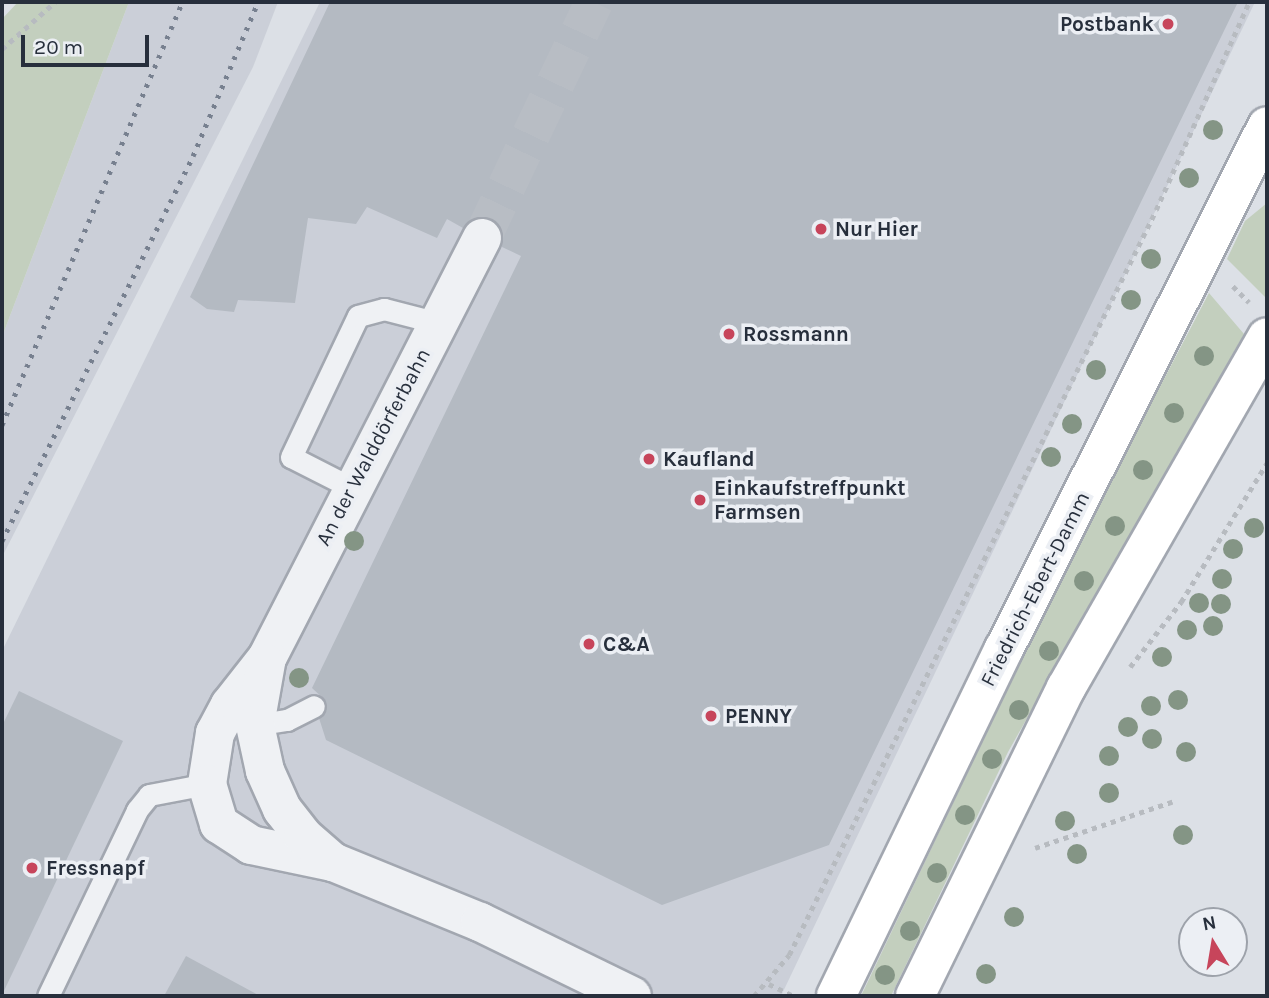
<!DOCTYPE html>
<meta charset="utf-8">
<style>
body{margin:0}
#map{position:relative;width:1269px;height:998px;overflow:hidden;background:#dce0e6;font-family:Karla,sans-serif}
div>[style]{position:absolute}
[style*='--x']{left:calc(var(--x)*1px);top:calc(var(--y)*1px);width:calc(var(--w)*1px);rotate:calc(var(--a)*1deg)}
.built>*{inset:0;background:#cbcfd8}
.green>*{inset:0;background:#c3cfbe}
.building>*{inset:0;background:#b4bac2}
.minor-tunnel>*{height:38px;margin-top:-19px;transform-origin:0;background:repeating-linear-gradient(90deg,#b8bdc4 0 38px,transparent 0 57px)}
.path>*{height:4.5px;margin-top:-2.25px;transform-origin:0;background:repeating-linear-gradient(90deg,#b7bbc0 0 5px,transparent 0 10px)}
.roads{filter:drop-shadow(2px 0 #a2a7b0) drop-shadow(-2px 0 #a2a7b0) drop-shadow(0 2px #a2a7b0) drop-shadow(0 -2px #a2a7b0)}
.service>*{height:21px;margin:-10.5px;padding:0 10.5px;transform-origin:10.5px;border-radius:10.5px;background:#eff1f4}
.minor>*{height:38px;margin:-19px;padding:0 19px;transform-origin:19px;border-radius:19px;background:#eff1f4}
.secondary>*{height:38px;margin:-19px;padding:0 19px;transform-origin:19px;border-radius:19px;background:#fff}
.rail>*{height:5px;margin-top:-2.5px;transform-origin:0;background:repeating-linear-gradient(90deg,#77808f 0 3.5px,transparent 0 10.5px)}
.trees>*{width:20px;height:20px;margin:-10px;border-radius:50%;background:#849585}
.dots>*{width:19px;height:19px;translate:-50% -50%;box-sizing:border-box;border:4px solid #eceff4;border-radius:50%}
span{translate:-50% -50%;white-space:nowrap;text-align:center;line-height:1.15;-webkit-text-stroke:7px #eceff4;paint-order:stroke}
.poi-label{font-size:21px;color:#272f3c;font-weight:700}
.right{translate:-100% -50%;text-align:right}
.left{translate:0 -50%;text-align:left}
.street-label{font-size:21px;color:#272f3c}
.frame{position:absolute;inset:0;border:4px solid #272f3c;pointer-events:none}
.north{position:absolute;left:1178px;top:907px;width:70px;height:70px;box-sizing:border-box;background:#eceff4;border:2px solid #9da2aa;border-radius:50%;rotate:349deg;font-size:19px;font-weight:700;line-height:28px;text-align:center;color:#272f3c}
.north::after{content:'';display:block;margin:auto;width:24px;height:32px;background:#c7455b;clip-path:polygon(50% 0,100% 100%,50% 72%,0 100%)}
.scale{position:absolute;left:21px;top:35px;width:128px;height:32px;box-sizing:border-box;border:4px solid #272f3c;border-top:0;padding-left:9px;font-size:21px;line-height:24px;white-space:nowrap;color:#272f3c;-webkit-text-stroke:5px #eceff4;paint-order:stroke}
</style>
<div id="map">
<div class="built">
<div style="clip-path:polygon(129px 2px,278px 2px,253px 67px,2px 557px,2px 337px)"></div>
<div style="clip-path:polygon(320px 2px,1255px 2px,781px 996px,2px 996px,2px 651px)"></div>
</div>
<div class="green">
<div style="clip-path:polygon(18px 2px,129px 2px,2px 337px,2px 19px)"></div>
<div style="clip-path:polygon(1267px 203px,1267px 293px,1265px 297px,1227px 259px,1245px 221px)"></div>
<div style="clip-path:polygon(1209px 293px,1244px 334px,1008px 752px,891px 996px,861px 996px,1065px 568px)"></div>
</div>
<div class="building">
<div style="clip-path:polygon(330px 2px,1238px 2px,829px 845px,662px 905px,326px 740px,319px 718px,325px 712px,326px 701px,312px 688px,521px 256px,502px 247px,501px 227px,491px 218px,471px 219px,463px 228px,447px 219px,437px 238px,367px 207px,356px 224px,308px 218px,295px 303px,238px 300px,234px 312px,207px 309px,190px 297px)"></div>
<div style="clip-path:polygon(19px 691px,123px 741px,2px 995px,2px 726px)"></div>
<div style="clip-path:polygon(186px 956px,260px 996px,164px 996px)"></div>
</div>
<div class="minor-tunnel">
<div style="--x:482;--y:238;--w:261;--a:-64.6"></div>
</div>
<div class="path">
<div style="--x:2;--y:49;--w:71;--a:-41.6"></div>
<div style="--x:1233;--y:286;--w:23;--a:45"></div>
<div style="--x:1130;--y:667;--w:83;--a:-51.9"></div>
<div style="--x:1181;--y:602;--w:163;--a:-58.3"></div>
<div style="--x:1035;--y:848;--w:145;--a:-18.6"></div>
<div style="--x:769;--y:984;--w:28;--a:26"></div>
<div style="--x:754;--y:996;--w:54;--a:-49.5"></div>
<div style="--x:789;--y:955;--w:830;--a:-63.77"></div>
<div style="--x:1156;--y:210;--w:228;--a:-65.9"></div>
<div style="--x:1190;--y:996;--w:3;--a:0"></div>
</div>
<div class="roads">
<div class="service">
<div style="--x:352;--y:488;--w:68;--a:-153.1"></div>
<div style="--x:291;--y:457;--w:156;--a:-64.6"></div>
<div style="--x:358;--y:316;--w:27;--a:-15"></div>
<div style="--x:384;--y:309;--w:56;--a:14.5"></div>
<div style="--x:255;--y:725;--w:32;--a:-9"></div>
<div style="--x:287;--y:720;--w:30;--a:-27"></div>
<div style="--x:48;--y:996;--w:206;--a:-64.4"></div>
<div style="--x:137;--y:810;--w:19;--a:-51"></div>
<div style="--x:149;--y:795;--w:59;--a:-10.7"></div>
</div>
<div class="minor">
<div style="--x:482;--y:238;--w:472;--a:117.1"></div>
<div style="--x:267;--y:658;--w:60;--a:128.2"></div>
<div style="--x:230;--y:705;--w:32;--a:118"></div>
<div style="--x:215;--y:733;--w:52;--a:98.9"></div>
<div style="--x:207;--y:784;--w:42;--a:73.3"></div>
<div style="--x:219;--y:824;--w:38;--a:33"></div>
<div style="--x:251;--y:845;--w:84;--a:11.7"></div>
<div style="--x:333;--y:862;--w:159;--a:22.2"></div>
<div style="--x:480;--y:922;--w:169;--a:26"></div>
<div style="--x:266;--y:663;--w:63;--a:100.1"></div>
<div style="--x:255;--y:725;--w:47;--a:77.7"></div>
<div style="--x:265;--y:771;--w:42;--a:65.9"></div>
<div style="--x:282;--y:809;--w:34;--a:52"></div>
<div style="--x:303;--y:836;--w:40;--a:41"></div>
</div>
<div class="secondary">
<div style="--x:836;--y:996;--w:386;--a:-64.2"></div>
<div style="--x:1004;--y:649;--w:585;--a:-63.3"></div>
<div style="--x:915;--y:996;--w:343;--a:-63.9"></div>
<div style="--x:1066;--y:688;--w:404;--a:-60.2"></div>
</div>
</div>
<div class="rail">
<div style="--x:2;--y:425;--w:460;--a:-66.9"></div>
<div style="--x:2;--y:541;--w:430;--a:-63.6"></div>
<div style="--x:193;--y:156;--w:167;--a:-67.1"></div>
</div>
<div class="trees">
<div style="left:1213px;top:130px"></div>
<div style="left:1189px;top:178px"></div>
<div style="left:1151px;top:259px"></div>
<div style="left:1131px;top:300px"></div>
<div style="left:1204px;top:356px"></div>
<div style="left:1096px;top:370px"></div>
<div style="left:1174px;top:413px"></div>
<div style="left:1072px;top:424px"></div>
<div style="left:1051px;top:457px"></div>
<div style="left:1143px;top:470px"></div>
<div style="left:1115px;top:526px"></div>
<div style="left:1254px;top:528px"></div>
<div style="left:354px;top:541px"></div>
<div style="left:1233px;top:549px"></div>
<div style="left:1222px;top:579px"></div>
<div style="left:1084px;top:581px"></div>
<div style="left:1199px;top:603px"></div>
<div style="left:1221px;top:604px"></div>
<div style="left:1213px;top:626px"></div>
<div style="left:1187px;top:630px"></div>
<div style="left:1049px;top:651px"></div>
<div style="left:1162px;top:657px"></div>
<div style="left:299px;top:678px"></div>
<div style="left:1178px;top:700px"></div>
<div style="left:1151px;top:706px"></div>
<div style="left:1019px;top:710px"></div>
<div style="left:1128px;top:727px"></div>
<div style="left:1152px;top:739px"></div>
<div style="left:1186px;top:752px"></div>
<div style="left:1109px;top:756px"></div>
<div style="left:992px;top:759px"></div>
<div style="left:1109px;top:793px"></div>
<div style="left:965px;top:815px"></div>
<div style="left:1065px;top:821px"></div>
<div style="left:1183px;top:835px"></div>
<div style="left:1077px;top:854px"></div>
<div style="left:937px;top:873px"></div>
<div style="left:1014px;top:917px"></div>
<div style="left:910px;top:931px"></div>
<div style="left:986px;top:974px"></div>
<div style="left:885px;top:975px"></div>
</div>
<div class="dots">
<div style="left:1168px;top:24px;background:#c7455b"></div>
<div style="left:821px;top:229px;background:#c7455b"></div>
<div style="left:729px;top:334px;background:#c7455b"></div>
<div style="left:649px;top:459px;background:#c7455b"></div>
<div style="left:700px;top:500px;background:#c7455b"></div>
<div style="left:589px;top:644px;background:#c7455b"></div>
<div style="left:711px;top:716px;background:#c7455b"></div>
<div style="left:32px;top:868px;background:#c7455b"></div>
</div>
<div class="poi-label">
<span class="right" style="left:1154px;top:24px">Postbank</span>
<span class="left" style="left:835px;top:229px">Nur Hier</span>
<span class="left" style="left:743px;top:334px">Rossmann</span>
<span class="left" style="left:663px;top:459px">Kaufland</span>
<span class="left" style="left:714px;top:500px">Einkaufstreffpunkt<br>Farmsen</span>
<span class="left" style="left:603px;top:644px">C&amp;A</span>
<span class="left" style="left:725px;top:716px">PENNY</span>
<span class="left" style="left:46px;top:868px">Fressnapf</span>
</div>
<div class="street-label">
<span style="left:373px;top:447px;rotate:-62deg">An der Walddörferbahn</span>
<span style="left:1035px;top:589px;rotate:-63deg">Friedrich-Ebert-Damm</span>
</div>
<div class="frame"></div>
<div class="north">N</div>
<div class="scale">20 m</div>
</div>
